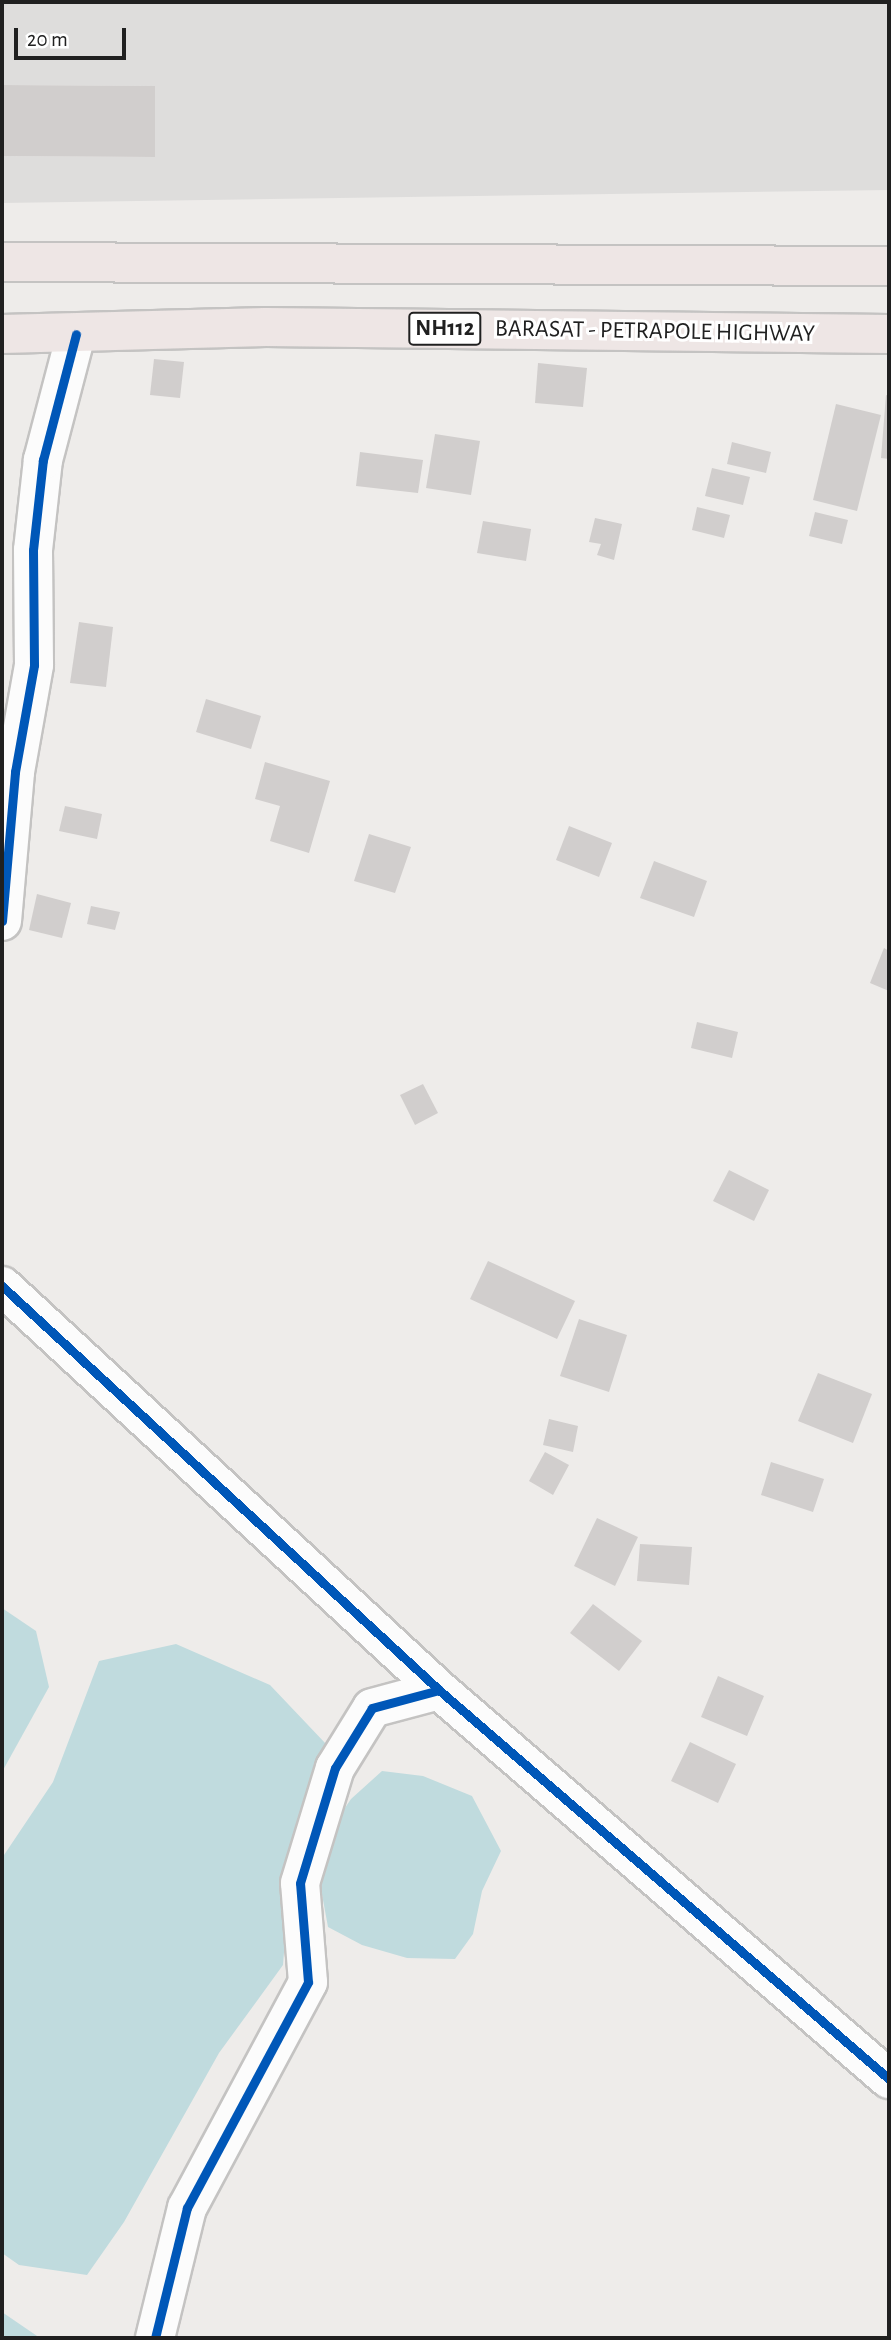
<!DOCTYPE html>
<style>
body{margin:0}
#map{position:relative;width:891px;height:2340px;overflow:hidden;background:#eeecea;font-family:"Alegreya Sans",sans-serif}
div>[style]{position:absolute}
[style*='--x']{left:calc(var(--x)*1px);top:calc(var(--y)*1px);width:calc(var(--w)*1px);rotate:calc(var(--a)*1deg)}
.parking>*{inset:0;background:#dedddc}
.water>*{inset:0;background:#c0dbde}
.building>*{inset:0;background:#d1cecd}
.roads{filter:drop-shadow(2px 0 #c4c3c2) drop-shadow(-2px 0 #c4c3c2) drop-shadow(0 2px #c4c3c2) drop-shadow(0 -2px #c4c3c2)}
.minor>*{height:38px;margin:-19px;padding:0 19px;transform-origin:19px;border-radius:19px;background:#fcfcfc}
.tertiary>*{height:38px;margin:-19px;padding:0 19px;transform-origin:19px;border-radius:19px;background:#fcfcfc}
.trunk>*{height:38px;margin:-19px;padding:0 19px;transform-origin:19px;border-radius:19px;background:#eee6e5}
.cycleway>*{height:9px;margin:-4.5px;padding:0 4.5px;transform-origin:4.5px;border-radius:4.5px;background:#0057b8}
span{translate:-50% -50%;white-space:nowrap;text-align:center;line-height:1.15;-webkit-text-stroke:6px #fff;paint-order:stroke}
.shield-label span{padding:2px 5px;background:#fff;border:2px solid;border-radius:5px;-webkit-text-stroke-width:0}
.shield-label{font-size:23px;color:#202020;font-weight:700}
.street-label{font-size:24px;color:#202020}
.frame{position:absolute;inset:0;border:4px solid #202020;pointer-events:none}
.scale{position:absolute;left:14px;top:28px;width:112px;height:32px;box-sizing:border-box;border:4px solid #202020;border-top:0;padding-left:9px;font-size:21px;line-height:24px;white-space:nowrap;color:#202020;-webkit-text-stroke:5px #fff;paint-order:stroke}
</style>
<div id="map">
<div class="parking">
<div style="clip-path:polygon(2px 2px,889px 2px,889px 190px,2px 203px,2px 156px,154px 157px,154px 86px,2px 85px)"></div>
</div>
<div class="water">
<div style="clip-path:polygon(2px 1608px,36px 1631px,49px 1687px,2px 1772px)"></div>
<div style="clip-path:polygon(176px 1644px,270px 1685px,326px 1744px,293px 1837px,283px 1965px,219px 2053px,124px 2222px,87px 2275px,19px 2265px,2px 2253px,2px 1858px,53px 1782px,99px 1661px)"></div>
<div style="clip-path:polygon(382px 1771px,423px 1776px,472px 1796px,501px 1851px,482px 1891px,473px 1934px,455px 1959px,407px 1958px,362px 1945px,328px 1927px,321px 1889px,328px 1833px,351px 1799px)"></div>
<div style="clip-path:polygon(2px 2312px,40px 2338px,2px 2338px)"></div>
</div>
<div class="building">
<div style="clip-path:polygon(2px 85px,155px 86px,155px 157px,2px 156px)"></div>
<div style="clip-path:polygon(154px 359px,184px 362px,180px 398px,150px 395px)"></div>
<div style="clip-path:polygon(538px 363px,587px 368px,583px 407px,535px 403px)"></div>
<div style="clip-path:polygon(886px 395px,889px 396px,889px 459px,881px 458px)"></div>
<div style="clip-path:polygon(836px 404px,881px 415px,857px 511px,813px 500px)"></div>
<div style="clip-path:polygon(435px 434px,480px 441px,471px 495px,426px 488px)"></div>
<div style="clip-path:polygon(732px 442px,771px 452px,766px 473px,727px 464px)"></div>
<div style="clip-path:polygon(360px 452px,423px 460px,418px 493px,356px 486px)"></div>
<div style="clip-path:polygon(712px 468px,750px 477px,743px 505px,705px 496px)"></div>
<div style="clip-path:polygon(697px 507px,730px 515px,724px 538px,692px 530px)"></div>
<div style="clip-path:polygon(815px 512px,848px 520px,842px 544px,809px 536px)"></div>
<div style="clip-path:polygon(595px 518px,622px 524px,614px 560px,597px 555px,601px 544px,589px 542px)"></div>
<div style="clip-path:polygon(483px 521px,531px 529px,526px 561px,477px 553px)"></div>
<div style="clip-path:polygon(79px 622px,113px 627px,106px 687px,70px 683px)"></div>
<div style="clip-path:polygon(206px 699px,261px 716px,251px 749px,196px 732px)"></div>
<div style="clip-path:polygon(265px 762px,330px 781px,309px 853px,270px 841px,280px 806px,255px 799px)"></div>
<div style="clip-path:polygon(65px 806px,102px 814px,97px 839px,59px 831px)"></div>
<div style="clip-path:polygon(569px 826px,612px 843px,599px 877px,556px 860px)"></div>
<div style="clip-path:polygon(369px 834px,411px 847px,395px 893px,354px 881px)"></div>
<div style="clip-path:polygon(654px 861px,707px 881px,694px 917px,640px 898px)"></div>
<div style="clip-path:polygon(37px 894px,71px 903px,62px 938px,29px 930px)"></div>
<div style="clip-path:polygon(91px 906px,120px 912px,115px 930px,87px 924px)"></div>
<div style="clip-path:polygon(884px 948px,889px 951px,889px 991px,870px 983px)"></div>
<div style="clip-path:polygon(697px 1022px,738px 1032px,732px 1058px,691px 1048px)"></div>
<div style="clip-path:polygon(423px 1084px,438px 1113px,415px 1125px,400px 1095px)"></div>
<div style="clip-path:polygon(729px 1170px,769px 1190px,754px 1221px,713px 1201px)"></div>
<div style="clip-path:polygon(488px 1261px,575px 1301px,557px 1339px,470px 1299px)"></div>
<div style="clip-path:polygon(579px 1319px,627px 1335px,609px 1392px,560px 1376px)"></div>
<div style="clip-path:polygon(818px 1373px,872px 1394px,853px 1443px,798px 1421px)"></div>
<div style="clip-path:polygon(549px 1419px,578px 1426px,573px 1452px,543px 1445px)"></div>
<div style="clip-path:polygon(545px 1452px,569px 1465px,553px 1495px,529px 1481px)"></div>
<div style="clip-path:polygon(771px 1462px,824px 1479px,813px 1512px,761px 1495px)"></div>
<div style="clip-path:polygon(597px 1518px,638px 1537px,615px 1586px,574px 1566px)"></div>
<div style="clip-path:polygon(640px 1544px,692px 1547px,689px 1585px,637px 1581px)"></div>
<div style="clip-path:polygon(593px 1604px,642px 1641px,619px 1671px,570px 1633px)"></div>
<div style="clip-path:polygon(718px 1676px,764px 1696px,747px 1736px,701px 1717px)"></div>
<div style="clip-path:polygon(690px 1742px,736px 1764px,718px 1803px,671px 1781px)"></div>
</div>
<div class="roads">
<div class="minor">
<div style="--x:2;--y:921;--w:150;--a:-85"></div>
<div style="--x:15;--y:772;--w:109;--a:-79.9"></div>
<div style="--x:34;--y:665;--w:115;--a:-90.5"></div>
<div style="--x:33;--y:550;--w:91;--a:-83.7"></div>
<div style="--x:43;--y:460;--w:130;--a:-75.3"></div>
<div style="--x:155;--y:2338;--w:134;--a:-76.2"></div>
<div style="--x:187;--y:2208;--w:256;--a:-61.8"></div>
<div style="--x:308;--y:1982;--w:99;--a:-94.6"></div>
<div style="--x:300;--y:1883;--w:120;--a:-73.1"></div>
<div style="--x:335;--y:1768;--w:70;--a:-58.3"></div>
<div style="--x:372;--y:1708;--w:69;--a:-15"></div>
</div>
<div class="tertiary">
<div style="--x:2;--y:1286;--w:595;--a:42.75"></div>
<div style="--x:439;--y:1690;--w:595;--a:40.84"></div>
</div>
<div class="trunk">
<div style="--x:2;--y:262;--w:887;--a:0.26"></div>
<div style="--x:2;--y:334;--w:264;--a:-1.5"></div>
<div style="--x:266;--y:327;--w:623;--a:0.64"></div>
</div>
</div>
<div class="cycleway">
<div style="--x:2;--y:921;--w:150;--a:-85"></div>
<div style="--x:15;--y:772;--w:109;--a:-79.9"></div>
<div style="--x:34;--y:665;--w:115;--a:-90.5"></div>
<div style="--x:33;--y:550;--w:91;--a:-83.7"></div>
<div style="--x:43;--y:460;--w:130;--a:-75.3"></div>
<div style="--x:2;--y:1286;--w:595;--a:42.75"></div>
<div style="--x:439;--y:1690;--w:595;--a:40.84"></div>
<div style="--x:155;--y:2338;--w:134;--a:-76.2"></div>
<div style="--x:187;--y:2208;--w:256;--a:-61.8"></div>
<div style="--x:308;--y:1982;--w:99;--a:-94.6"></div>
<div style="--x:300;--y:1883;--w:120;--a:-73.1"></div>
<div style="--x:335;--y:1768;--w:70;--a:-58.3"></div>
<div style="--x:372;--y:1708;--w:69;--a:-15"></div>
</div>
<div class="shield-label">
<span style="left:445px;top:329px">NH112</span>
</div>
<div class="street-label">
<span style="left:655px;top:332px;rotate:1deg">BARASAT - PETRAPOLE HIGHWAY</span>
</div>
<div class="frame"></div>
<div class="scale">20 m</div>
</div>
